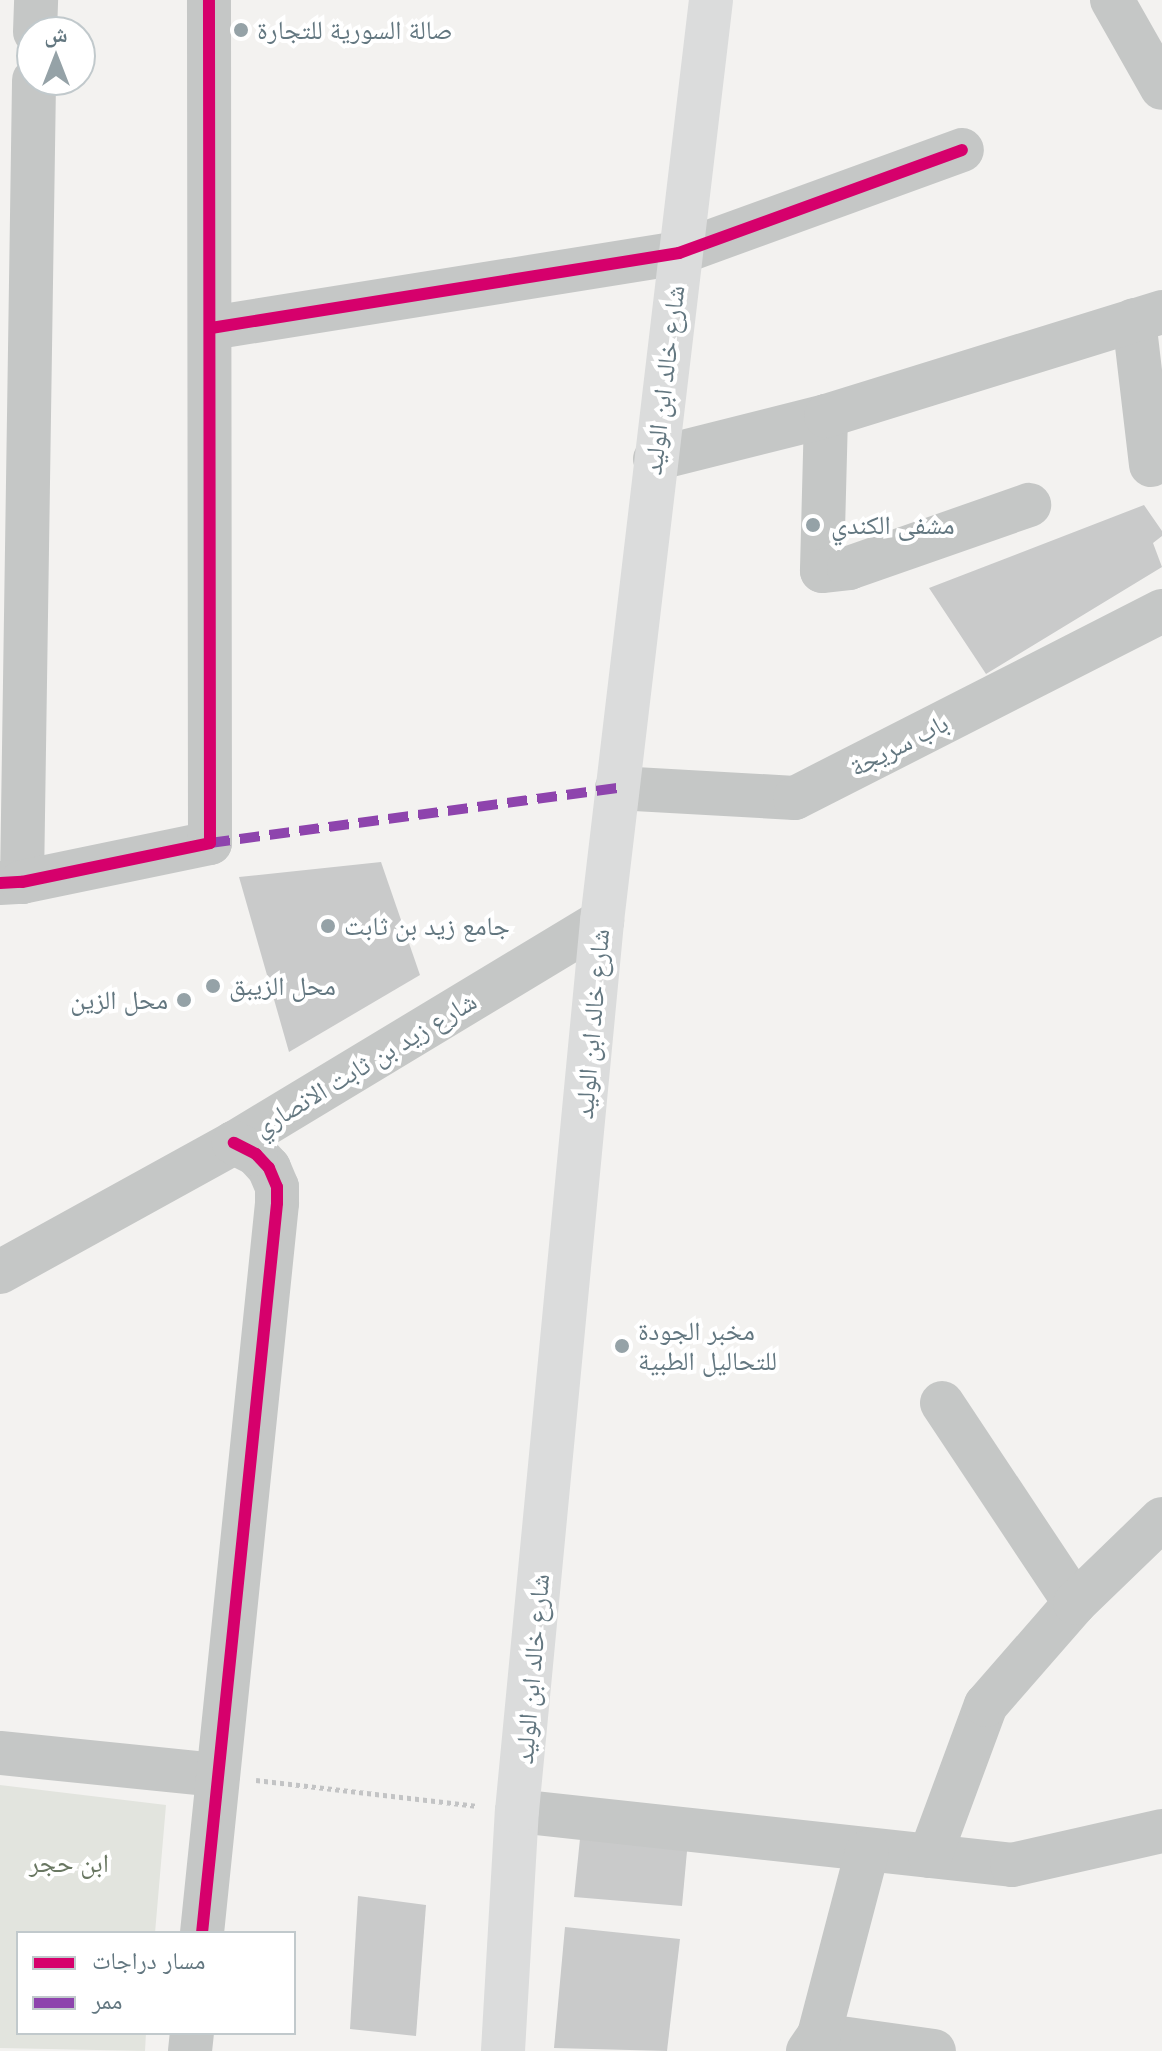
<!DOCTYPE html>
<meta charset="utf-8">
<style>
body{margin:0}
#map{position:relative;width:1162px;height:2051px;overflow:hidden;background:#f3f2f0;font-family:"PT Sans","Noto Naskh Arabic",sans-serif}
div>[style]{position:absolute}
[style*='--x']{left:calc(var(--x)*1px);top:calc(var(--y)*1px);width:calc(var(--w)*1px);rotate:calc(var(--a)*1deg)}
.green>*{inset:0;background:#e2e4de}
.building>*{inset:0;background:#c9caca}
.path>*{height:5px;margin-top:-2.5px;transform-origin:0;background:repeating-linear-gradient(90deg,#c3c4c5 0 4px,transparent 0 8px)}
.minor>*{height:44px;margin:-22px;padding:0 22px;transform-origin:22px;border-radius:22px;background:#c5c7c6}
.major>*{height:44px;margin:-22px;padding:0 22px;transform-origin:22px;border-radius:22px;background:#dbdcdc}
.quiet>*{height:10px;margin-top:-5px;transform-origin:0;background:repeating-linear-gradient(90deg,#8e44ad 0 20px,transparent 0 30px)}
.cycleway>*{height:12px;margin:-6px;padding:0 6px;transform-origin:6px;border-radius:6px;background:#d6006c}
.dots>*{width:22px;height:22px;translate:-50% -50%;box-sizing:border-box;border:4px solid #fff;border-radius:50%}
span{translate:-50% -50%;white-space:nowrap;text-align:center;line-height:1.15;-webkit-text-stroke:8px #fff;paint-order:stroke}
.poi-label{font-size:26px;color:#637780}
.left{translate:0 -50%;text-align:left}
.right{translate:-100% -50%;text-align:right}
.street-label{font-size:26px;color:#637780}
.park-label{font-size:26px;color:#697762}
.legend{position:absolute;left:16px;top:1931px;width:280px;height:104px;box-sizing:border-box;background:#fff;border:2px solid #c1c9cc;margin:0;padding:10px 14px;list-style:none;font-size:24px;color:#637780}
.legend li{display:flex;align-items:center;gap:16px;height:40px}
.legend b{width:40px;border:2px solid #c1c9cc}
.north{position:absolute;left:16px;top:16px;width:80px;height:80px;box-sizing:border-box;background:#fff;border:2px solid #c1c9cc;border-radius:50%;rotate:0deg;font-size:22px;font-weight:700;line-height:32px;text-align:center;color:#637780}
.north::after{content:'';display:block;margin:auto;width:28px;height:36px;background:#95a2a7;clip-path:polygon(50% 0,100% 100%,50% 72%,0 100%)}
</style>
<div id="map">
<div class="green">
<div style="clip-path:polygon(0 1785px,166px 1805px,155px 1933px,18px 1933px,18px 2033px,146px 2033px,145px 2051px,0 2048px)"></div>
</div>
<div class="building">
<div style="clip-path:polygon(1144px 505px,1162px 531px,1162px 536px,1153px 543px,1162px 567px,986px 674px,929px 588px)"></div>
<div style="clip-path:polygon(381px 862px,420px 975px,289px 1052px,239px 877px)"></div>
<div style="clip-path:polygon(581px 1829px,688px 1840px,682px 1906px,574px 1897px)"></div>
<div style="clip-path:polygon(358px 1896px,426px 1905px,416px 2036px,350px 2029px)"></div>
<div style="clip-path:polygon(565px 1927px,680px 1939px,667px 2051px,554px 2048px)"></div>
</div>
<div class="path">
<div style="--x:256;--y:1780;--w:223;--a:6.7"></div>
</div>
<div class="minor">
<div style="--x:1112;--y:0;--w:101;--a:60.4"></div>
<div style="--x:35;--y:32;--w:32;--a:-88"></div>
<div style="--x:1134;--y:320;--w:146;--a:83.3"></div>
<div style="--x:211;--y:328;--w:474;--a:-9.1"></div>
<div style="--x:679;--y:253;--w:301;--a:-20"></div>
<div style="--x:826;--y:416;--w:155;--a:91.5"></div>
<div style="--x:822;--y:571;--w:27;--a:-6"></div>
<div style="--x:849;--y:568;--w:191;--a:-19.3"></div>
<div style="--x:655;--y:459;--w:176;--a:-14.1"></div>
<div style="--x:826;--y:416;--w:352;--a:-17.2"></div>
<div style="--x:617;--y:788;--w:178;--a:3.2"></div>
<div style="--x:795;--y:798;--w:412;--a:-27"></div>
<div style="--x:22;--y:882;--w:802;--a:-89.14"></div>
<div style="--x:0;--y:883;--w:22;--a:-3"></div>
<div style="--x:22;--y:882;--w:192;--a:-11.7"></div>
<div style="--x:210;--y:843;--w:843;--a:-90.07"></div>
<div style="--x:0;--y:1272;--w:267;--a:-28.9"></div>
<div style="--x:234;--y:1143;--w:430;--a:-31.1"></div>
<div style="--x:942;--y:1403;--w:240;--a:56.4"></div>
<div style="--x:0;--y:1753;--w:219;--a:5.8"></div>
<div style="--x:517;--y:1811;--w:498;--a:6.2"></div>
<div style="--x:1012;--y:1865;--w:154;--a:-12.8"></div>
<div style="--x:930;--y:1856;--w:161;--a:-69.7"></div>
<div style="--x:986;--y:1705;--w:135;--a:-48.9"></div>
<div style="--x:1075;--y:1603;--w:121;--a:-44"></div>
<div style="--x:202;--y:1933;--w:734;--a:-84.13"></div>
<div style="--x:277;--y:1203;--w:16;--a:-90"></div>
<div style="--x:277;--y:1187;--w:21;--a:-113"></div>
<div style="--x:269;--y:1168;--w:19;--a:-133"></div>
<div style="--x:256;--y:1154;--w:25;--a:-153"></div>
<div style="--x:819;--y:2035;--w:116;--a:7.9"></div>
<div style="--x:190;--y:2051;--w:18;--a:-84"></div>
<div style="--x:808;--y:2051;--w:19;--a:-55"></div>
<div style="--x:819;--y:2035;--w:189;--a:-75.3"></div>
</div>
<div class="major">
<div style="--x:503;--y:2051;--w:240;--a:-86.7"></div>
<div style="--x:517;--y:1811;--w:894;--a:-84.54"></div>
<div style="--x:602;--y:921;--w:927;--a:-83.25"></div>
</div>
<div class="quiet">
<div style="--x:210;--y:843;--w:411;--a:-7.7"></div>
</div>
<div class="cycleway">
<div style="--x:211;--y:328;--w:474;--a:-9.1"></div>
<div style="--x:679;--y:253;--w:301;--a:-20"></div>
<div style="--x:0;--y:883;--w:22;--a:-3"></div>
<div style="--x:22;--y:882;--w:192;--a:-11.7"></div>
<div style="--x:210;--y:843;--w:843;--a:-90.07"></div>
<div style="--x:202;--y:1933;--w:734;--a:-84.13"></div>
<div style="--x:277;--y:1203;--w:16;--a:-90"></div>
<div style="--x:277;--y:1187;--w:21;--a:-113"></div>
<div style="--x:269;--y:1168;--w:19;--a:-133"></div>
<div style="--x:256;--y:1154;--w:25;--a:-153"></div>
</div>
<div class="dots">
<div style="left:241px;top:30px;background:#95a2a7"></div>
<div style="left:813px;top:525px;background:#95a2a7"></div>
<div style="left:328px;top:926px;background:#95a2a7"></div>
<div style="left:213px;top:986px;background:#95a2a7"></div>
<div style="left:184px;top:1000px;background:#95a2a7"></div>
<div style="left:622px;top:1346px;background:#95a2a7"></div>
</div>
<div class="poi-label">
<span class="left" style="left:257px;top:30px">صالة السورية للتجارة</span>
<span class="left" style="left:831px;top:525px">مشفى الكندي</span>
<span class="left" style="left:344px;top:926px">جامع زيد بن ثابت</span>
<span class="left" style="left:229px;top:986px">محل الزيبق</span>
<span class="right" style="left:168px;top:1000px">محل الزين</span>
<span class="left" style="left:638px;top:1346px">مخبر الجودة<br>للتحاليل الطبية</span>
</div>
<div class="street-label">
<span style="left:664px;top:380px;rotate:-83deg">شارع خالد ابن الوليد</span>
<span style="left:899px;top:745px;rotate:-27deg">باب سريجة</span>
<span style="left:592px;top:1024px;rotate:-85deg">شارع خالد ابن الوليد</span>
<span style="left:365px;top:1064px;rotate:-31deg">شارع زيد بن ثابت الانصاري</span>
<span style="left:532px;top:1669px;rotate:-85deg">شارع خالد ابن الوليد</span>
</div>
<div class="park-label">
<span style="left:69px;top:1863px">ابن حجر</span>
</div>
<ul class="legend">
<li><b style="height:10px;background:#d6006c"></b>مسار دراجات</li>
<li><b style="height:10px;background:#8e44ad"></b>ممر</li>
</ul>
<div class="north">ش</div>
</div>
